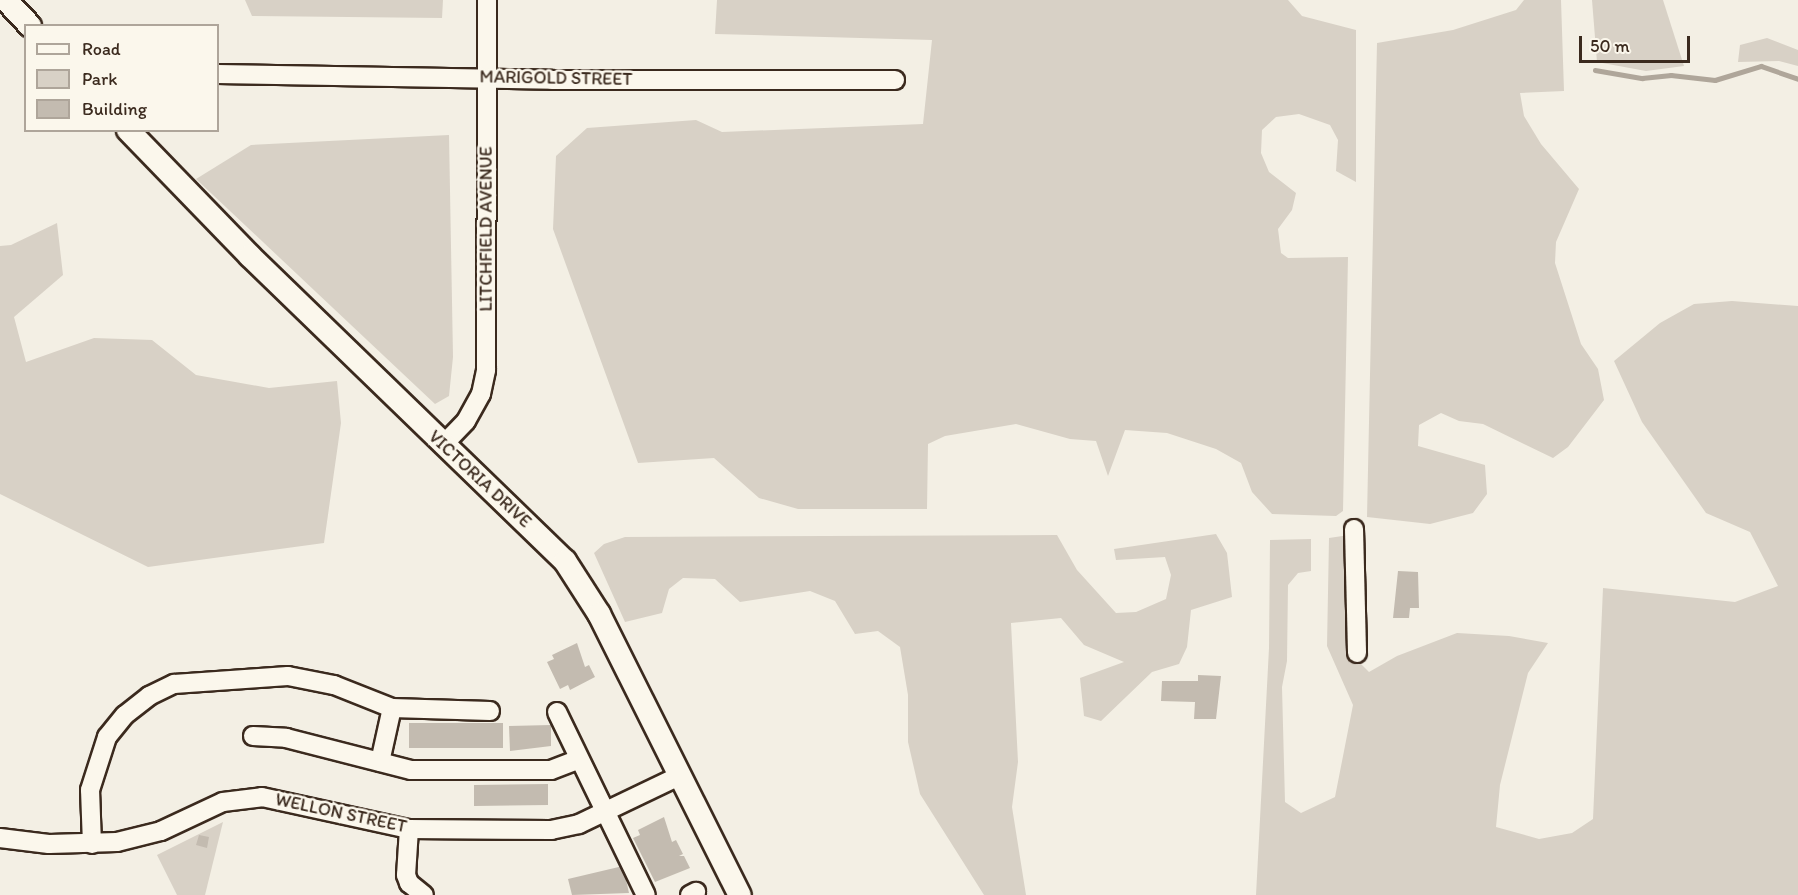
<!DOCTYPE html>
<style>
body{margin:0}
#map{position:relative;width:1798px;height:895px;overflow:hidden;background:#f3efe4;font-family:Itim,sans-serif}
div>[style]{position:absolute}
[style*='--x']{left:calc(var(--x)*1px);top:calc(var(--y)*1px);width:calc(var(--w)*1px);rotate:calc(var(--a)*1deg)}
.green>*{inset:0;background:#d8d1c6}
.stream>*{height:4.5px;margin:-2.25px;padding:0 2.25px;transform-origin:2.25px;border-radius:2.25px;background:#afa69a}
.building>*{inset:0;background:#c3bbb0}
.roads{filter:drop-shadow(2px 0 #3b2a1e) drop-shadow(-2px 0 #3b2a1e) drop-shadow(0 2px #3b2a1e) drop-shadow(0 -2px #3b2a1e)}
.minor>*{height:18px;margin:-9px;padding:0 9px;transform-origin:9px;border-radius:9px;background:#fbf7ec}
.tertiary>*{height:22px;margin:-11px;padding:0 11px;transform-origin:11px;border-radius:11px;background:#fbf7ec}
span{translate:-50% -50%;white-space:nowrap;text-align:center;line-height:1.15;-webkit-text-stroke:5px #fbf7ec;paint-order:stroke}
.street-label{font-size:18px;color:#3b2a1e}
.legend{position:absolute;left:24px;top:24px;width:195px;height:108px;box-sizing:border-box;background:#fbf7ec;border:2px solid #aea59a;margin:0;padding:8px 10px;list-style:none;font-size:18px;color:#3b2a1e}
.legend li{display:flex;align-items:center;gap:12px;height:30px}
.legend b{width:30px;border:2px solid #aea59a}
.scale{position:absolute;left:1579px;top:36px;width:111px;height:27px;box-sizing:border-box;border:3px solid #3b2a1e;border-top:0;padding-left:8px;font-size:18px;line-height:21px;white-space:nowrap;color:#3b2a1e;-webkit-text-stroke:4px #fbf7ec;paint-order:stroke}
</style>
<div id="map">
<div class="green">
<div style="clip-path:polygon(245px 0,443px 0,442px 18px,252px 16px)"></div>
<div style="clip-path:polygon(717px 0,1288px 0,1302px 16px,1356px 30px,1356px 182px,1336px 171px,1338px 140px,1330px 125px,1299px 114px,1276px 117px,1262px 130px,1261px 153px,1269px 172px,1296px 193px,1292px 210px,1278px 229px,1281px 253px,1288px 258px,1348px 257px,1343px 511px,1336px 516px,1272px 514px,1252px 492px,1241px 463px,1216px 449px,1167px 433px,1125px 430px,1108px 476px,1096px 441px,1070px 439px,1016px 424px,945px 436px,928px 444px,927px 509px,798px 509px,759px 498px,714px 458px,638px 463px,553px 229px,556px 156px,587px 128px,696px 120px,722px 132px,923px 124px,932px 40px,715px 34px)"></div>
<div style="clip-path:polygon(1524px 0,1561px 0,1564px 91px,1520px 93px,1524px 116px,1541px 144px,1579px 189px,1556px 242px,1555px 263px,1581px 344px,1598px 369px,1604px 400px,1568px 447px,1553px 458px,1483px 424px,1459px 421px,1441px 413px,1419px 425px,1418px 446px,1485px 465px,1487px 494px,1473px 513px,1430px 524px,1367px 517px,1377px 43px,1453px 30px,1516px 10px)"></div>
<div style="clip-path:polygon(1592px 0,1663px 0,1684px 66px,1646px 71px,1597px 62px)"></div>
<div style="clip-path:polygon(1767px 38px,1798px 50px,1798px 66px,1779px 61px,1738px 62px,1740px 45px)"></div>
<div style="clip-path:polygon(449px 135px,453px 357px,449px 396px,435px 404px,196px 179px,251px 145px)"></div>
<div style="clip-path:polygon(57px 223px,63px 275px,14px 317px,26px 362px,94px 338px,152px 340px,196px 375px,269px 388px,337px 381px,341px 423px,324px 543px,148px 567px,0 494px,0 246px,11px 245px)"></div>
<div style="clip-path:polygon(1732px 301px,1798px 306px,1798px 895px,1256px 895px,1269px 648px,1270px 540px,1311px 539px,1311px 571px,1298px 573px,1288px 585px,1287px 661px,1282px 687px,1285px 802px,1301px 813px,1335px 797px,1353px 705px,1327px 646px,1329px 538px,1356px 534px,1351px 654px,1369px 672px,1397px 656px,1457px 633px,1509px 636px,1548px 643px,1528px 673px,1500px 785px,1496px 827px,1539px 839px,1572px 833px,1593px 819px,1603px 588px,1735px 602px,1778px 586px,1750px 532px,1706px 513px,1642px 422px,1614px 361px,1660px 323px,1694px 304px)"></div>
<div style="clip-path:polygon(1216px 534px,1227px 553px,1232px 597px,1191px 610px,1187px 647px,1179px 664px,1152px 672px,1101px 721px,1084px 716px,1080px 678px,1124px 662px,1084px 645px,1061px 618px,1011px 623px,1018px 762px,1012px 807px,1026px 895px,984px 895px,920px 794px,908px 742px,908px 695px,900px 647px,878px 631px,855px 634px,835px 601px,810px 591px,740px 602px,715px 579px,683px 578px,669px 589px,662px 613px,625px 622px,594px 553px,604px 544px,625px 537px,1057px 535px,1077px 570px,1116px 613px,1136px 612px,1166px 599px,1171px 575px,1165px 557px,1116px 560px,1114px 549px)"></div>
<div style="clip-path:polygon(223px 822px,205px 895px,177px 895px,157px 855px)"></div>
</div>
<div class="stream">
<div style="--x:1595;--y:70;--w:48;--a:9.7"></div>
<div style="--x:1642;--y:78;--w:29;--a:-6"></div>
<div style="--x:1671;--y:75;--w:44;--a:6.5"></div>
<div style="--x:1715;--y:80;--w:48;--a:-16.9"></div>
<div style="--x:1761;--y:66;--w:39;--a:19"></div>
</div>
<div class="building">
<div style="clip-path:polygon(1398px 571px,1418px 572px,1419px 608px,1410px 608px,1409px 618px,1393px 618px)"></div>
<div style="clip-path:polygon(577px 643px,585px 667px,589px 665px,595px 677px,570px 690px,568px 685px,560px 689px,547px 662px,554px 659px,552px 655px)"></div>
<div style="clip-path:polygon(1198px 675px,1221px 676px,1216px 719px,1194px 719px,1195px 702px,1161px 701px,1162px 681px,1198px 681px)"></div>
<div style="clip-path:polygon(409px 723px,503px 723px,503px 748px,409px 748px)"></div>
<div style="clip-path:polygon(551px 725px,551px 746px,510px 751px,509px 726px)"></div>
<div style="clip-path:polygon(548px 784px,548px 805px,474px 806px,474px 785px)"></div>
<div style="clip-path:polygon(664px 817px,672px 842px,676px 840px,683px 854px,679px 856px,684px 856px,690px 868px,655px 882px,633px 838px,640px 835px,638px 830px)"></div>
<div style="clip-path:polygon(199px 835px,209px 837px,207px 848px,196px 845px)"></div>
<div style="clip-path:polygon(623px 866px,629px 893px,572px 895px,568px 879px)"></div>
</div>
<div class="roads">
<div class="minor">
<div style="--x:218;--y:74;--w:334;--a:1"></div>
<div style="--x:552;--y:80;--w:343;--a:0"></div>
<div style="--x:443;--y:445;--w:33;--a:-46"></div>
<div style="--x:466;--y:421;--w:31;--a:-61"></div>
<div style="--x:481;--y:394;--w:25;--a:-78"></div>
<div style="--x:486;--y:370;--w:370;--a:-89.8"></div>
<div style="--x:1354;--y:529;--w:124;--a:88.6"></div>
<div style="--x:557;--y:712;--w:203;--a:64.1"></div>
<div style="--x:253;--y:736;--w:33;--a:3"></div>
<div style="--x:286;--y:738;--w:129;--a:14.4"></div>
<div style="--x:411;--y:770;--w:140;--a:0"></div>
<div style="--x:551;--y:770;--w:30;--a:-21"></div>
<div style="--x:380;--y:762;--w:55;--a:-77.5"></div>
<div style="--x:409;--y:829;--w:46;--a:93.7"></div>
<div style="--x:406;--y:875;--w:9;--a:69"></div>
<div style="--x:409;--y:883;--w:19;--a:39"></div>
<div style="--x:0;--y:838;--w:49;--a:7"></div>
<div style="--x:49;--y:844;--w:68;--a:-1.7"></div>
<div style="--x:117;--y:842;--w:45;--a:-14"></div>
<div style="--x:161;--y:831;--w:68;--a:-25.1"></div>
<div style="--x:223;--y:802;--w:39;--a:-7"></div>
<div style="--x:262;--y:797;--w:150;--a:12.3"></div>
<div style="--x:409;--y:829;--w:142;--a:0.4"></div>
<div style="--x:551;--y:830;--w:29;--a:-12"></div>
<div style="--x:579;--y:824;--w:111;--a:-25.6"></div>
<div style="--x:92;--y:844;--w:54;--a:-92.1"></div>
<div style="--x:90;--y:790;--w:56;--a:-72.2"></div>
<div style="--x:107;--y:737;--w:28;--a:-51"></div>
<div style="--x:125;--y:715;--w:31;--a:-38"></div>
<div style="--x:149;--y:696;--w:28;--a:-26"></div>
<div style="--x:174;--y:684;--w:114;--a:-4"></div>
<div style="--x:288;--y:676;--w:47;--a:11.1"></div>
<div style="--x:334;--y:685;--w:62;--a:21.6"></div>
<div style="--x:392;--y:708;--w:98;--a:1.8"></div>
<div style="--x:690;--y:895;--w:7;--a:-27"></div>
</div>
<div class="tertiary">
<div style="--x:6;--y:0;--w:35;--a:47"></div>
<div style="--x:128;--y:130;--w:175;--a:45.9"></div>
<div style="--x:250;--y:256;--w:438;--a:44.1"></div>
<div style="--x:565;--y:561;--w:63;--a:57.3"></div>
<div style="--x:599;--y:614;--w:314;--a:63.4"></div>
</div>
</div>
<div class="street-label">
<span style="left:556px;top:78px;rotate:1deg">MARIGOLD STREET</span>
<span style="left:486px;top:229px;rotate:-90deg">LITCHFIELD AVENUE</span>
<span style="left:480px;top:479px;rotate:43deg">VICTORIA DRIVE</span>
<span style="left:341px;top:813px;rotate:12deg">WELLON STREET</span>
</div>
<ul class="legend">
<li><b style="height:8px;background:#fbf7ec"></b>Road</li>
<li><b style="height:16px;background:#d8d1c6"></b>Park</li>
<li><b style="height:16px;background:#c3bbb0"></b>Building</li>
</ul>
<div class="scale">50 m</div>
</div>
